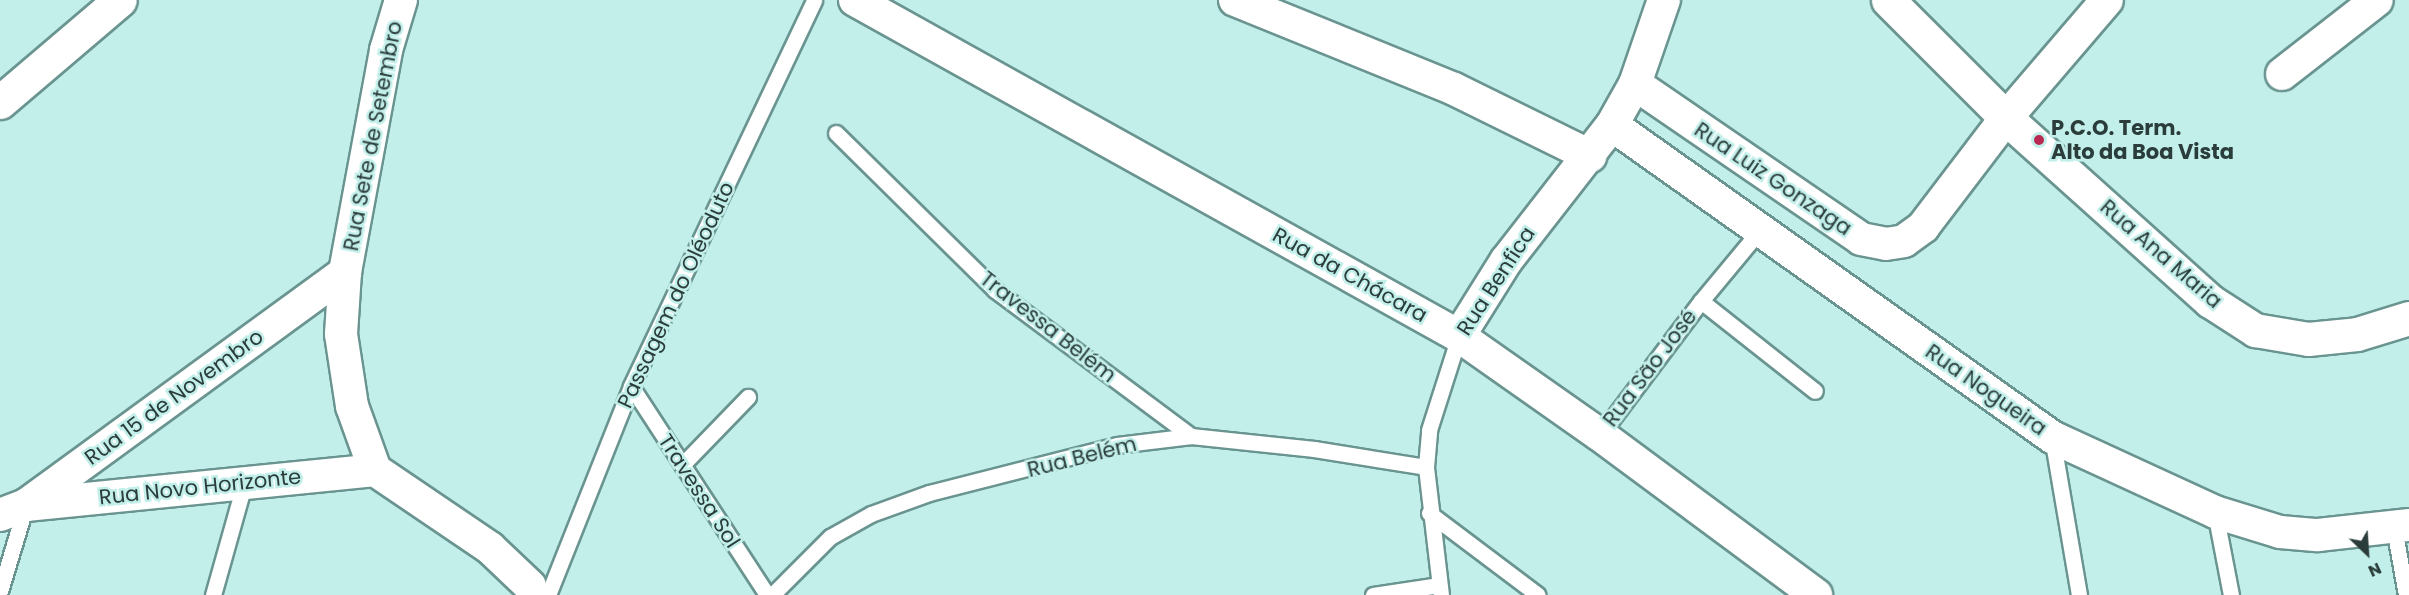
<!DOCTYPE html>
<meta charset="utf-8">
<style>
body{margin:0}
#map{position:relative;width:2409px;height:595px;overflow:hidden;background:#c2efea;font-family:Poppins,sans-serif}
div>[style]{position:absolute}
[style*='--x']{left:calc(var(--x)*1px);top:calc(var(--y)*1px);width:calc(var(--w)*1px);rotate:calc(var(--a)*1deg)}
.roads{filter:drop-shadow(2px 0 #6a9490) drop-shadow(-2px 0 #6a9490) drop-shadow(0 2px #6a9490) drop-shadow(0 -2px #6a9490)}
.lane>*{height:15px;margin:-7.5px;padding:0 7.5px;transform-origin:7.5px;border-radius:7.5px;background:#fff}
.street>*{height:32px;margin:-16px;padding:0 16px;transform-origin:16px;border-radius:16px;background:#fff}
.secondary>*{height:33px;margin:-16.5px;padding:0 16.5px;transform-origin:16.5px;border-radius:16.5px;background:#fff}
.dots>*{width:16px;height:16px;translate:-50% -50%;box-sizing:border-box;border:3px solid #c2efea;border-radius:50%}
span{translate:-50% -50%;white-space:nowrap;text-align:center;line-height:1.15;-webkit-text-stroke:5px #c2efea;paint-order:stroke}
.poi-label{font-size:21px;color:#2b3d3b;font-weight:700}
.left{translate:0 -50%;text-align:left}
.street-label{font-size:21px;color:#2b3d3b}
.north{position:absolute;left:2337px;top:523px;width:60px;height:60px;-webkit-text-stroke:4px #c2efea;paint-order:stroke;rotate:155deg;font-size:16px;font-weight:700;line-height:24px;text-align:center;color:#2b3d3b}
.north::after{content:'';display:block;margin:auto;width:21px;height:27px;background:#2b3d3b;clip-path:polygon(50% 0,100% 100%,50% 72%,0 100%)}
</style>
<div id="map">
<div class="roads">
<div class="lane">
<div style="--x:836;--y:133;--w:223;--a:44.6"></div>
<div style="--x:995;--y:290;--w:244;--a:36.7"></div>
<div style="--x:1701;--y:301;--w:145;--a:38.3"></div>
<div style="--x:631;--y:386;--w:249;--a:56.9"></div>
<div style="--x:1600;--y:435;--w:168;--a:-53"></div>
<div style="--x:1701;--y:301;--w:92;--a:-50.3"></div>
<div style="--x:2052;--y:437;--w:160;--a:80.3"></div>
<div style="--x:682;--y:465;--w:95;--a:-45.9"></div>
<div style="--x:2215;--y:512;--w:85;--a:79.1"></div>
<div style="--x:1429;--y:513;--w:136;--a:37"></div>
<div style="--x:2394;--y:528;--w:68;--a:79.8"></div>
<div style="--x:0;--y:591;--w:90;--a:-73.2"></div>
<div style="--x:213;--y:595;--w:118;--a:-74.3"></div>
<div style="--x:548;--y:595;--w:225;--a:-68.3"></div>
<div style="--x:631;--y:386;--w:427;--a:-64.6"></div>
<div style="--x:772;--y:595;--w:82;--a:-45"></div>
<div style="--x:830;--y:537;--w:47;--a:-29.3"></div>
<div style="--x:871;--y:514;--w:62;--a:-19.9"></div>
<div style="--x:929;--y:493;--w:194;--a:-14.3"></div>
<div style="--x:1117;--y:445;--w:75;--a:-6.9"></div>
<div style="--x:1191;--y:436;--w:124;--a:6"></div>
<div style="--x:1314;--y:449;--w:113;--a:9.1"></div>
<div style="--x:1373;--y:595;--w:67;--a:-8.6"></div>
<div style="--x:1441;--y:595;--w:129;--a:-96.7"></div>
<div style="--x:1426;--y:467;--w:37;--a:-85"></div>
<div style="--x:1429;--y:430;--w:99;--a:-72.3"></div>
</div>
<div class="street">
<div style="--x:855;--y:0;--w:691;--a:29.09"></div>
<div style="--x:1459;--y:336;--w:172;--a:35.1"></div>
<div style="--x:1600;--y:435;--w:269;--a:36.5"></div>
<div style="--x:1235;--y:0;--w:236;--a:22.1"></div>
<div style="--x:1454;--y:89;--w:152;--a:26.2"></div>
<div style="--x:2282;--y:74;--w:120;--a:-37.9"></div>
<div style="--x:1635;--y:84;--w:274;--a:34.4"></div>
<div style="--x:1861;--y:239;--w:25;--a:11"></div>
<div style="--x:1886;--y:244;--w:18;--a:-9"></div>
<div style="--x:1904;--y:241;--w:24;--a:-36"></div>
<div style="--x:1923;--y:227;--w:137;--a:-52.7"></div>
<div style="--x:2006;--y:118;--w:155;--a:-49.4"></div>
<div style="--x:1612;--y:125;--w:539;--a:35.34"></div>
<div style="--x:2052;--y:437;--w:179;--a:24.7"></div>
<div style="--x:2215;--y:512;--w:68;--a:17.1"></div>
<div style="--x:2280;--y:532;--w:38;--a:5"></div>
<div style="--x:2318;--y:535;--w:92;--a:-6.3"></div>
<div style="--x:1459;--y:336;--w:89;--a:-57.9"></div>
<div style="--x:1506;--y:261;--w:172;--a:-52.1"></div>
<div style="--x:1612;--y:125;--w:47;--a:-60.7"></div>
<div style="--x:1635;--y:84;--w:89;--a:-71"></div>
<div style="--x:375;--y:470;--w:68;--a:-109.8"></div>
<div style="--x:352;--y:406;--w:73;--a:-98.7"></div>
<div style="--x:341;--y:334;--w:62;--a:-86.3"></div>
<div style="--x:345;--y:272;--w:226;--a:-79.5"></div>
<div style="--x:386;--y:50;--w:52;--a:-73.3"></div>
<div style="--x:26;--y:505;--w:351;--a:-5.7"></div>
<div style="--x:375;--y:470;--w:139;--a:34.1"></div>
<div style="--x:490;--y:548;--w:55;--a:43.5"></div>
<div style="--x:0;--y:515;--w:28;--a:-21"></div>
<div style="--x:26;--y:505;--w:395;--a:-36.1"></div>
</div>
<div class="secondary">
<div style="--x:1888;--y:0;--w:167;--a:45"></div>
<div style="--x:2006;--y:118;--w:274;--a:41.9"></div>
<div style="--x:2210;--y:301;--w:54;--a:32.8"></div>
<div style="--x:2255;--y:330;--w:54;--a:9.6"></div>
<div style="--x:2308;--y:339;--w:49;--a:-5.8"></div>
<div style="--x:2357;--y:334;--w:54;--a:-17.1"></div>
<div style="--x:0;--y:102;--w:157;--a:-40.4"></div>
</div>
</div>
<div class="dots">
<div style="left:2039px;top:140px;background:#b82851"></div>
</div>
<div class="poi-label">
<span class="left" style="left:2051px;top:140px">P.C.O. Term.<br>Alto da Boa Vista</span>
</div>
<div class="street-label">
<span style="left:373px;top:136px;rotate:-79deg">Rua Sete de Setembro</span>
<span style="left:1773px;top:179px;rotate:34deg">Rua Luiz Gonzaga</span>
<span style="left:2161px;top:254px;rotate:41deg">Rua Ana Maria</span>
<span style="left:1350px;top:275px;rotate:29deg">Rua da Chácara</span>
<span style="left:1496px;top:281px;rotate:-57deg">Rua Benfica</span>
<span style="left:676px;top:295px;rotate:-65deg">Passagem do Oléoduto</span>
<span style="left:1048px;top:327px;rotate:38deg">Travessa Belém</span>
<span style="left:1650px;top:368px;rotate:-53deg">Rua São José</span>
<span style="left:1986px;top:390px;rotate:35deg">Rua Nogueira</span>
<span style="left:174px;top:397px;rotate:-36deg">Rua 15 de Novembro</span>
<span style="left:1082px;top:457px;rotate:-14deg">Rua Belém</span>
<span style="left:200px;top:487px;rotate:-6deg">Rua Novo Horizonte</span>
<span style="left:699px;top:491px;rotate:57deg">Travessa Sol</span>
</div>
<div class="north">N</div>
</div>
